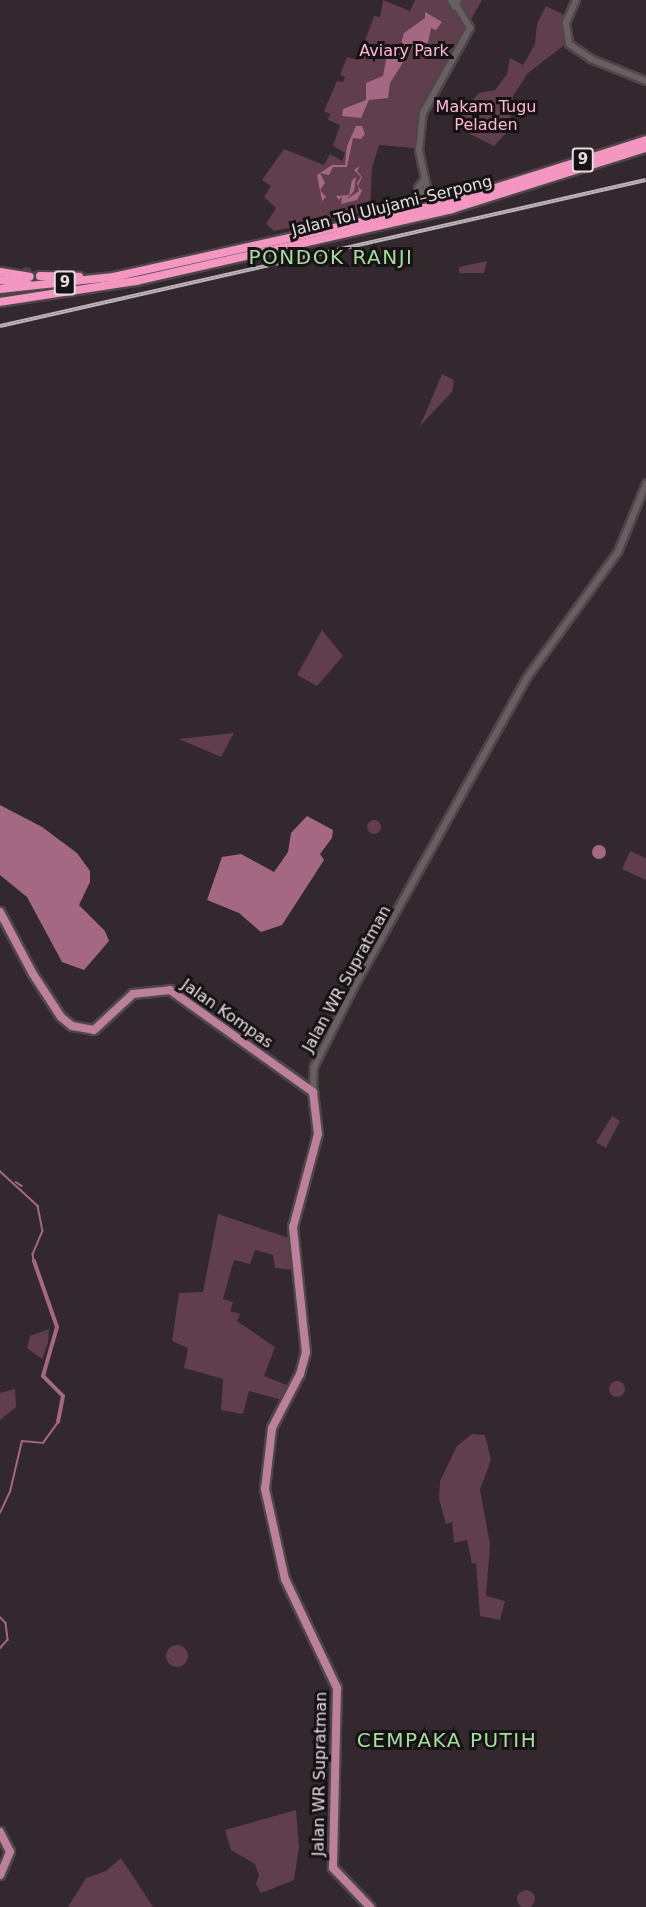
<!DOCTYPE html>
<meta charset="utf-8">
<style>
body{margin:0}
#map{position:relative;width:646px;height:1907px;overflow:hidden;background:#33282d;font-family:"DejaVu Sans",sans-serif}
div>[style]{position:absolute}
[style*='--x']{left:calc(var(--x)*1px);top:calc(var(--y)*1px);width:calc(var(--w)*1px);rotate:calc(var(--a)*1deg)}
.green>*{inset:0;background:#603e4c}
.round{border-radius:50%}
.water>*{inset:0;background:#a46882}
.stream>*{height:1.5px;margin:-0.75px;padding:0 0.75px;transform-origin:0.75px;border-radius:0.75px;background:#a46882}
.canal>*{height:4px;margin:-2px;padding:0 2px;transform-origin:2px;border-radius:2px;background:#a46882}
.highway-tunnel>*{height:8px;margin-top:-4px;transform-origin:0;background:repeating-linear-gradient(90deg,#4e4348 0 8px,transparent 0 12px)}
.roads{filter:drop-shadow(2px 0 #4f464a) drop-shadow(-2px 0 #4f464a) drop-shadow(0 2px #4f464a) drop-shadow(0 -2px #4f464a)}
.minor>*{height:6px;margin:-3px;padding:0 3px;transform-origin:3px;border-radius:3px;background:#695e62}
.major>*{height:8px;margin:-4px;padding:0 4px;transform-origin:4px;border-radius:4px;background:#bc809a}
.highway>*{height:8px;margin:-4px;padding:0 4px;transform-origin:4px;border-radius:4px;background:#f397c0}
.rail>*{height:4px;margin-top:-2px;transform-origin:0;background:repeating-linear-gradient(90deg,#171315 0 4.5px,#bcb4b8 0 9px);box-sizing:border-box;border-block:2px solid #bcb4b8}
span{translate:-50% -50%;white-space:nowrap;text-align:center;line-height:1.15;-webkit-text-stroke:6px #171315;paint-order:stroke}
.shield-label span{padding:2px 4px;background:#171315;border:2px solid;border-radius:4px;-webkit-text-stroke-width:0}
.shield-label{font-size:15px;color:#e4dde0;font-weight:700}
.park-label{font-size:16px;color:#ffb7d6}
.street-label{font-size:16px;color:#e4dde0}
.quarter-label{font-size:20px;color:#a6dda1;letter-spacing:1.5px}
</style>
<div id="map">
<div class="green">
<div style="clip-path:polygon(383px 0,410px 11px,415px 0,482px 0,421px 107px,414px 148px,379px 145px,372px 168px,370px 211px,274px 231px,266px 224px,276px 208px,264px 197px,271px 186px,262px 180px,284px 149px,324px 165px,330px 154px,342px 161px,345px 153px,333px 146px,340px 125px,328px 120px,330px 114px,324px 111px,337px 81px,343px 82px,345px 77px,340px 75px,347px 57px,358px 60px,374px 16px,380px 17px)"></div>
<div style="clip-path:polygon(546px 6px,566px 16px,567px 43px,528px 73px,513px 96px,509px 130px,494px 146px,468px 133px,457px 117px,479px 93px,495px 90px,507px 74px,510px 58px,523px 65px,535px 44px,537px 24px)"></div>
<div style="clip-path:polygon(487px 261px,484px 273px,459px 273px,459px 267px)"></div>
<div style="clip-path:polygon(442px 374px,454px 380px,452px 392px,420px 426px)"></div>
<div style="clip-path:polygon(322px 630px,343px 656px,317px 686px,297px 675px)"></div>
<div style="clip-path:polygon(234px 733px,221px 757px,179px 739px)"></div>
<div class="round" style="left:367px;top:820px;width:14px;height:14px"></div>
<div style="clip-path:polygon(630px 851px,646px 858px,646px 880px,622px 869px)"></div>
<div style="clip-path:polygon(612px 1116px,620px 1121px,606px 1148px,596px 1142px)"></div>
<div style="clip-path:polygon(218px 1214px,289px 1238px,294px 1270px,275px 1268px,273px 1255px,255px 1250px,250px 1264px,234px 1260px,223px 1299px,233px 1302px,230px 1311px,240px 1314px,237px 1321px,275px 1347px,264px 1376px,289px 1386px,282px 1400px,249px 1391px,243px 1414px,221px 1410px,223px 1379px,184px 1368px,188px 1348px,172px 1341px,179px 1293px,203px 1292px)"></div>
<div style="clip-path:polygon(49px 1329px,48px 1343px,42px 1359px,27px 1348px,30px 1336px)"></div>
<div class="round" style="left:609px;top:1381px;width:16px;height:16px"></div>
<div style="clip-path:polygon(15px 1389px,16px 1407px,0 1420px,0 1393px)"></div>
<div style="clip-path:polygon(472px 1434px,485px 1435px,491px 1460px,480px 1490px,490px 1544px,486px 1596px,505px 1601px,500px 1620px,480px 1616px,476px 1563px,472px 1564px,467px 1540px,454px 1543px,452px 1522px,446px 1524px,439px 1499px,440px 1481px,457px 1446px)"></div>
<div class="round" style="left:166px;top:1645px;width:22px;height:22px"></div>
<div style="clip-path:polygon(296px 1810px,299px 1847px,294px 1880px,261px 1893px,256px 1884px,259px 1875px,255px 1864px,231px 1850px,225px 1830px)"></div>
<div style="clip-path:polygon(121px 1858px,153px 1907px,68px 1907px,86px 1878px,106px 1871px)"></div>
<div class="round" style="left:517px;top:1890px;width:18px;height:18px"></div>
</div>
<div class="water">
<div style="clip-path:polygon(425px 12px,442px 22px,436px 30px,431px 28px,428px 43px,416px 42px,390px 83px,388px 98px,369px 100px,361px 118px,342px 116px,343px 109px,366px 100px,366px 83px,383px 76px,387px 55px,400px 47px,404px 33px,425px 18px)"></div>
<div style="clip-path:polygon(356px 126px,362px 126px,365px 134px,361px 139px,353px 138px,347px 167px,333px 167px,329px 175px,320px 173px,325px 183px,320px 190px,326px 197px,322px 201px,317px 175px,332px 165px,345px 165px,347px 146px)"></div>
<div style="clip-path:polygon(360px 166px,357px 171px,362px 177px,358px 186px,362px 191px,357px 200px,341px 204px,342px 196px,339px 200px,336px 196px,349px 195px,352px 180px,356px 177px,354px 191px,347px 199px,359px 191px,357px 183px,361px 177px,354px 170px)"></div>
<div style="clip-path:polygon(0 805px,42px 827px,77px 853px,90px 871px,90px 882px,79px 905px,105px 931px,109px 941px,84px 970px,62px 962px,27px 897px,0 875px)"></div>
<div style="clip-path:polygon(307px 816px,333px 830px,332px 838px,320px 854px,324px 860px,282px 925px,261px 932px,239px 913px,207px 900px,222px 857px,241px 854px,274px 872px,288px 852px,291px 833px)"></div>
<div class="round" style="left:592px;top:845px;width:14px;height:14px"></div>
</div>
<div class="stream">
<div style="--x:0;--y:1171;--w:52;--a:42.6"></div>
<div style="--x:38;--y:1206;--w:25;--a:79"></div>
<div style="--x:43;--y:1231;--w:25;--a:113"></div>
<div style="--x:33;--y:1254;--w:7;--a:82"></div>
<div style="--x:16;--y:1182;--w:7;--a:34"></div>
<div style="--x:0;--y:1513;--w:23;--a:-65"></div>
<div style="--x:10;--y:1492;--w:52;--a:-76.8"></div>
<div style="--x:22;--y:1441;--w:21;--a:5"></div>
<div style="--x:43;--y:1443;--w:26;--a:-54"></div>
<div style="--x:0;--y:1617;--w:8;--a:45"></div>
<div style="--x:6;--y:1623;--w:17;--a:83"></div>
<div style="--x:8;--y:1640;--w:12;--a:132"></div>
</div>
<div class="canal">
<div style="--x:34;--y:1261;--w:70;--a:70.8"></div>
<div style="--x:57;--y:1327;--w:51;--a:105.9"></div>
<div style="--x:43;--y:1376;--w:28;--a:45"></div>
<div style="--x:63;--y:1396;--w:26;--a:101"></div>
</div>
<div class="highway-tunnel">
<div style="--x:23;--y:271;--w:11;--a:5"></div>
</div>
<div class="roads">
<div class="minor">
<div style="--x:451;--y:0;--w:8;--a:60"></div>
<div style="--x:455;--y:7;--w:8;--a:-67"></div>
<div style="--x:576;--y:0;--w:24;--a:114"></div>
<div style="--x:566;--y:22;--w:22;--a:82"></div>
<div style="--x:569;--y:44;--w:27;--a:34"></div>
<div style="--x:591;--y:59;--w:59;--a:21.8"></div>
<div style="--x:425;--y:179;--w:11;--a:128"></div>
<div style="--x:418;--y:188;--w:6;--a:51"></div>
<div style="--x:422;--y:193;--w:7;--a:-45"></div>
<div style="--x:427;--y:188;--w:39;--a:-102"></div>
<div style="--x:419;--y:150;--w:37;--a:-84"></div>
<div style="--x:423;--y:113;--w:97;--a:-61.1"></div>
<div style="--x:470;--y:28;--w:26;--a:-121"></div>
<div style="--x:313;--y:1092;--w:25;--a:-88"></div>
<div style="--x:314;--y:1067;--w:87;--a:-63.4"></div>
<div style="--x:353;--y:989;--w:355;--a:-60.8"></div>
<div style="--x:526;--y:679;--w:157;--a:-54.1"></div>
<div style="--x:618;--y:552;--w:74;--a:-67.6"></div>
</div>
<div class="major">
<div style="--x:0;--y:912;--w:70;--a:62"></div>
<div style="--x:33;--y:974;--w:51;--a:56.9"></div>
<div style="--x:61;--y:1017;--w:14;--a:39"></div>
<div style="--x:72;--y:1026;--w:22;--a:10"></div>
<div style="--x:94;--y:1030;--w:53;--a:-42.7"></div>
<div style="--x:133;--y:994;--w:37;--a:-6"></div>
<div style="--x:170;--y:990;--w:176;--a:35.5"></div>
<div style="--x:313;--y:1092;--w:42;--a:83.2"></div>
<div style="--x:318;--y:1134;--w:96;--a:105"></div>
<div style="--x:293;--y:1227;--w:126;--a:84.1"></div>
<div style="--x:306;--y:1352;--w:23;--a:105"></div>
<div style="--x:300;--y:1374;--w:61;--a:117.4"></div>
<div style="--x:272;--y:1428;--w:61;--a:96.5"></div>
<div style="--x:265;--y:1489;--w:92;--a:77.5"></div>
<div style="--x:285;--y:1579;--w:121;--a:64.5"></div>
<div style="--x:337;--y:1688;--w:180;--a:91.3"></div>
<div style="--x:333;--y:1868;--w:54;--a:46.5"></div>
<div style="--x:0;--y:1832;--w:22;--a:63"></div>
<div style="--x:10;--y:1852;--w:25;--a:113"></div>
</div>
<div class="highway">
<div style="--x:0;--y:272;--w:30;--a:9"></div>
<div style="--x:40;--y:276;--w:39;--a:1"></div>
<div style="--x:0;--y:280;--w:28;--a:8"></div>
<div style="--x:0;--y:289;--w:114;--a:-6.1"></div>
<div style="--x:113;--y:277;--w:346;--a:-12.5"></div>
<div style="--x:451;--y:202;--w:205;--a:-17.6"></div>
<div style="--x:0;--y:302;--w:138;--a:-8.8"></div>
<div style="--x:136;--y:281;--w:324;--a:-12.8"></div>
<div style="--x:452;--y:209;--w:203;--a:-17.5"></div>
</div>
</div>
<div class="rail">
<div style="--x:0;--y:326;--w:662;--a:-12.74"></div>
</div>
<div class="shield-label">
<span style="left:583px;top:160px">9</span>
<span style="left:65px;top:283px">9</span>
</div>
<div class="park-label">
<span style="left:404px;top:51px">Aviary Park</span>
<span style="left:486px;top:116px">Makam Tugu<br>Peladen</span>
</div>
<div class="street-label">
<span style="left:392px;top:206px;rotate:-14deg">Jalan Tol Ulujami–Serpong</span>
<span style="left:347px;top:979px;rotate:-61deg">Jalan WR Supratman</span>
<span style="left:227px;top:1014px;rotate:35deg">Jalan Kompas</span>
<span style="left:320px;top:1774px;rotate:-89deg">Jalan WR Supratman</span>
</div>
<div class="quarter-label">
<span style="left:331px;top:257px">PONDOK RANJI</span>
<span style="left:447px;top:1740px">CEMPAKA PUTIH</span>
</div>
</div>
